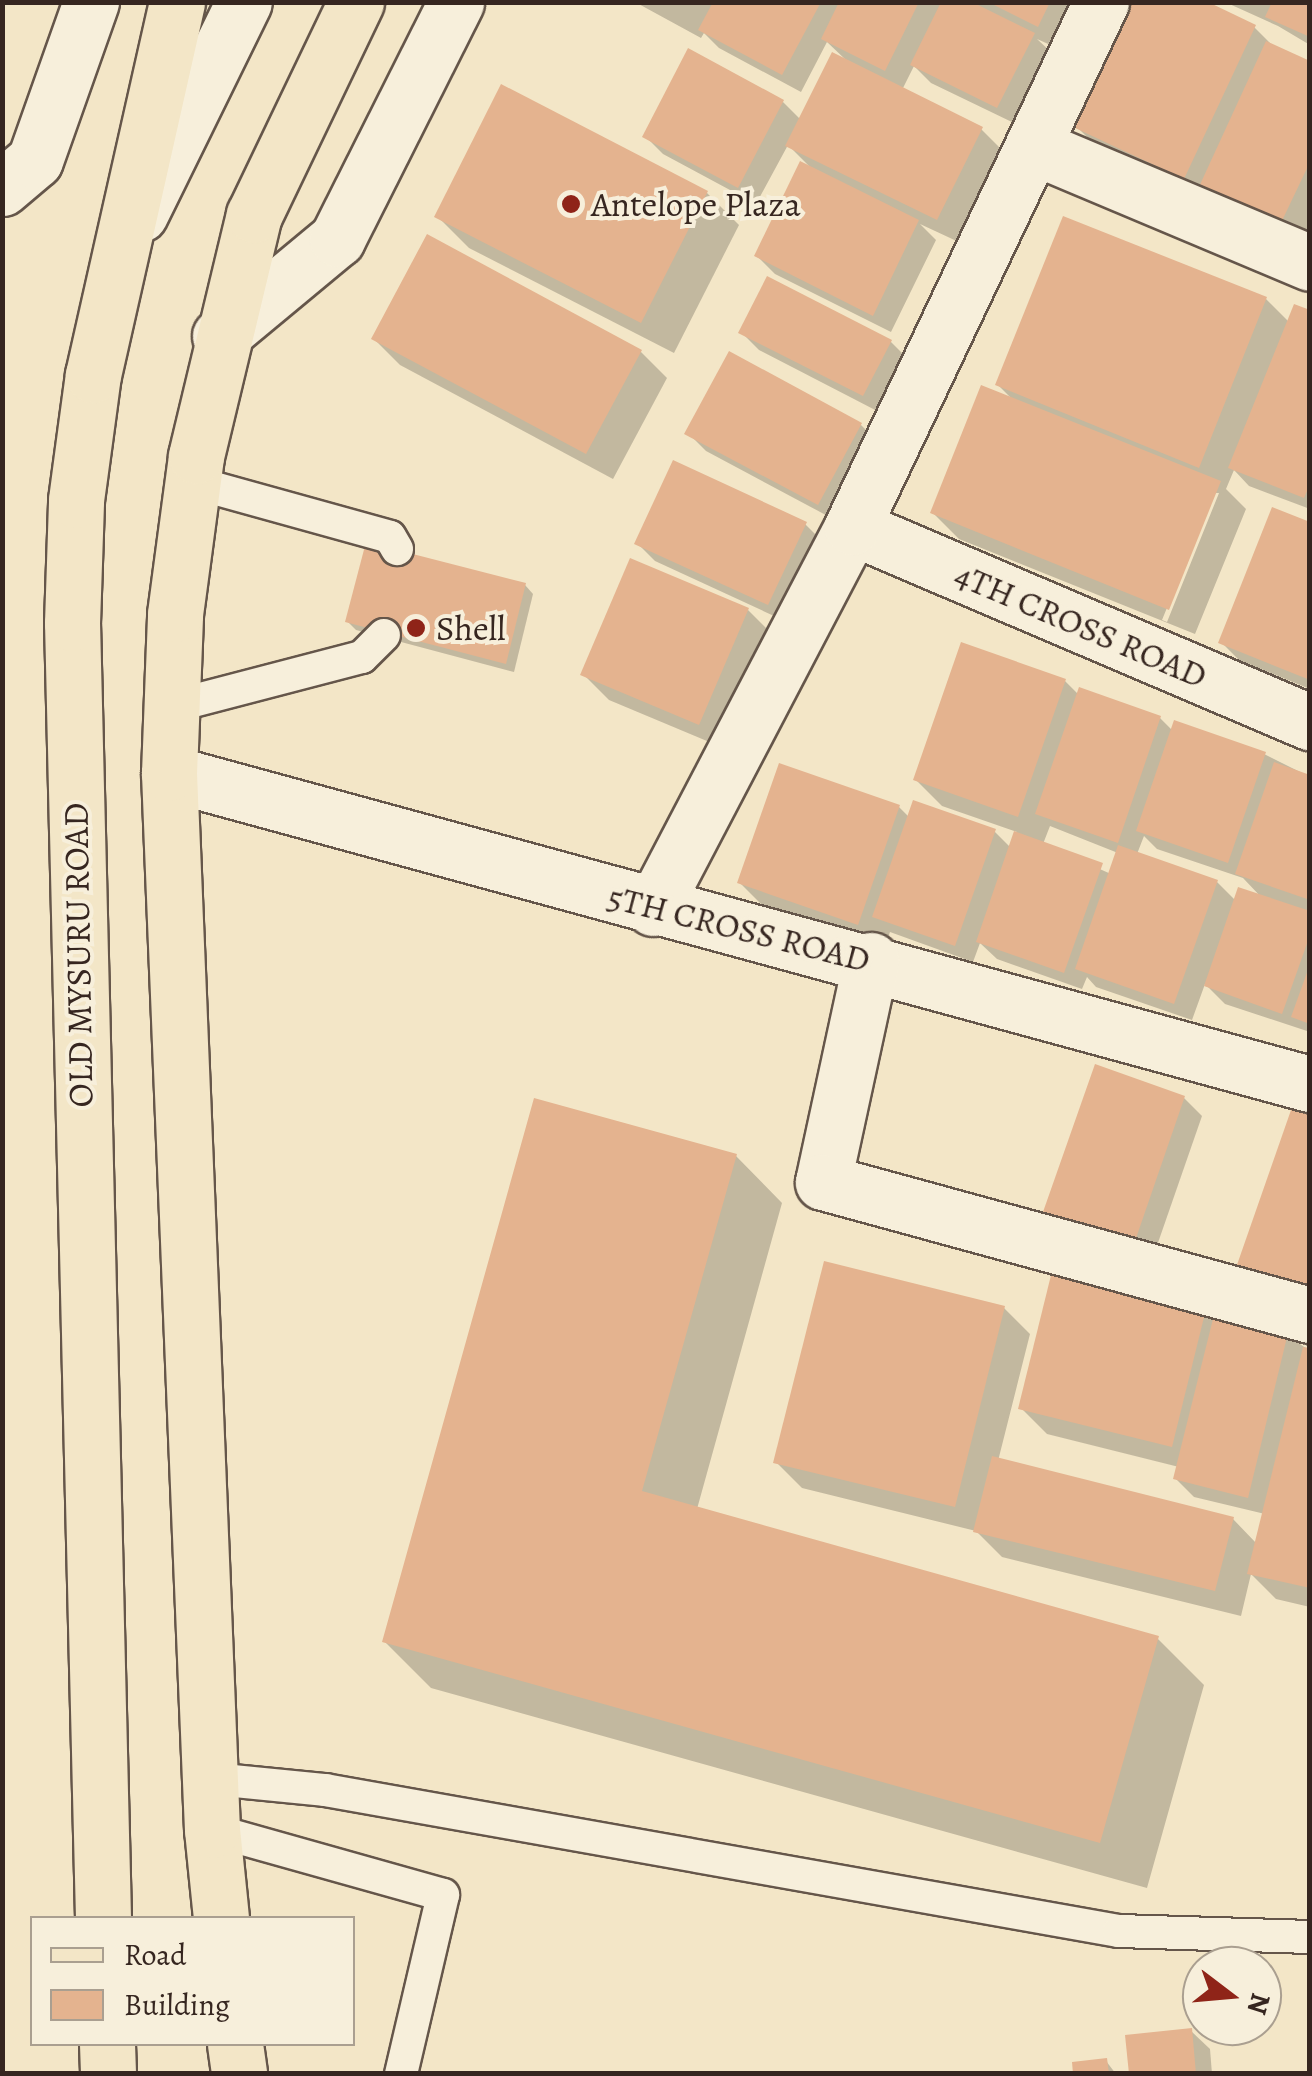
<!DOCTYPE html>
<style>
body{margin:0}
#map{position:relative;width:1312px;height:2076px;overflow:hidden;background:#f3e6c7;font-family:Alegreya,serif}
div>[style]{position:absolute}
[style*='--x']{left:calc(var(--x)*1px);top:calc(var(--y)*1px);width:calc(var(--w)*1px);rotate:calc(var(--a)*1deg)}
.shadow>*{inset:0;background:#0003}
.building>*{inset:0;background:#e4b38f}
.roads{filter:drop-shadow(2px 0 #65564a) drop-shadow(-2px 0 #65564a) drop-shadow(0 2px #65564a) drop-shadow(0 -2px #65564a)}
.lane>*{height:32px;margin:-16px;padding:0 16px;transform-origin:16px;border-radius:16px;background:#f7efdb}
.street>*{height:55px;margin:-27.5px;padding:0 27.5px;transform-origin:27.5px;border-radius:27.5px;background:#f7efdb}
.secondary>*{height:55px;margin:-27.5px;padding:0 27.5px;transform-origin:27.5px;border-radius:27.5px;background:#f7efdb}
.primary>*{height:55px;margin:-27.5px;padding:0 27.5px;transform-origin:27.5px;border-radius:27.5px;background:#f3e6c7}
.dots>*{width:28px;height:28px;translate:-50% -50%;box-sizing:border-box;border:5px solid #f7efdb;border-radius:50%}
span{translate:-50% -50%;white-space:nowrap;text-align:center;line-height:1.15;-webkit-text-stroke:8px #f7efdb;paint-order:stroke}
.poi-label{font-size:35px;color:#362620}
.left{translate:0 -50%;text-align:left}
.street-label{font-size:35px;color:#362620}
.frame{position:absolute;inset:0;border:5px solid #362620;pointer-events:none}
.legend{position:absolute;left:30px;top:1916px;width:325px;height:130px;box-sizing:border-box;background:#f7efdb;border:2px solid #aa9f90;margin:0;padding:12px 18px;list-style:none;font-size:30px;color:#362620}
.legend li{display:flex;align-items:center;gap:20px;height:50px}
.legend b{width:50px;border:2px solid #aa9f90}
.north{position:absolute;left:1182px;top:1946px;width:100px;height:100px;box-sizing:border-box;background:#f7efdb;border:2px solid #aa9f90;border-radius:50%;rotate:106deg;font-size:28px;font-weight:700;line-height:40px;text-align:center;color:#362620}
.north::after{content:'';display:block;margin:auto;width:35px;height:45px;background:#8f2418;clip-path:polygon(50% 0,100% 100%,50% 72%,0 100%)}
</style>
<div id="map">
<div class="shadow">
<div style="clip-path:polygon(635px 2px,1088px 2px,1064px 51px,1037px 39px,1052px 53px,1016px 124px,931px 83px,914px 66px,902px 90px,981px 129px,1007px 155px,963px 244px,920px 224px,936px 240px,891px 332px,775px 274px,757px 256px,811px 168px,788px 145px,756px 204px,663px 154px,645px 136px,783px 102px,801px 120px,847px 61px,827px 42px,801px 92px,719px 48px,704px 33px,701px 38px)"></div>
<div style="clip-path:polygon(1225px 2px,1310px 2px,1310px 45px,1278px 26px)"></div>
<div style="clip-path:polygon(1254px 27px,1275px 48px,1310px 64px,1310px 239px,1102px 152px,1076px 126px)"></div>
<div style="clip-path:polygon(707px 193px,739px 225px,674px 353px,469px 248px,437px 216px)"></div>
<div style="clip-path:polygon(428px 238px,641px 352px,667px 378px,613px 479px,400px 365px,374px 339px)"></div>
<div style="clip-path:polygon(evenodd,1266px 299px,1289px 322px,1310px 313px,1310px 509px,1249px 486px,1234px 470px,1226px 489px,1246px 509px,1195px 634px,959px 539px,933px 513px,1015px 402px,998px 385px,1266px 299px,1214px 493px,1219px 493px,1167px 622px,1162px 620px,1214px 493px)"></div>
<div style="clip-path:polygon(741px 332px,891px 342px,909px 360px,881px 413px,759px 350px)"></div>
<div style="clip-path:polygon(861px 425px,879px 443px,837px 521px,706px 451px,688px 433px)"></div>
<div style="clip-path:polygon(805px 524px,823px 542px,787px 622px,655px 561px,637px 543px)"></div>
<div style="clip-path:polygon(1310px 524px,1310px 689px,1239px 660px,1221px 642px)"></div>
<div style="clip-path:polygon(525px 585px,533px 594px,514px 672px,356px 630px,348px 622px)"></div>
<div style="clip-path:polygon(748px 610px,774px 636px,726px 749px,609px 700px,583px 674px)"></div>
<div style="clip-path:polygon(evenodd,1065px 681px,1079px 695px,1160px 718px,1173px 731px,1264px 754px,1310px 777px,1310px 1032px,1225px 1004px,1205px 984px,1192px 1020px,1096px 987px,1087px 977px,1082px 989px,997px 959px,980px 943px,973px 962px,890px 932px,884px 949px,766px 909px,740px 883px,899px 807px,909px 817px,994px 831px,1011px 848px,1017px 832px,942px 806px,916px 780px,1065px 681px,1050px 826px,1118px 853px,1111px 874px,1043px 844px,1050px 826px,1065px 681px,1144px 836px,1157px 849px,1243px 878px,1262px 898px,1236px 901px,1217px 882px,1137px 854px,1144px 836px)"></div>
<div style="clip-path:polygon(1184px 1098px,1202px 1116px,1152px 1260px,1064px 1230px,1046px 1212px)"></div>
<div style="clip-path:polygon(736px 1156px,782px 1203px,697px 1509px,1157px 1638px,1204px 1685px,1147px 1888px,431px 1688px,384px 1641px)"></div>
<div style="clip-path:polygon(1056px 1266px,1287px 1335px,1310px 1351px,1310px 1607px,1276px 1599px,1251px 1574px,1241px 1616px,1002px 1557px,976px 1531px,802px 1488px,776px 1462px,1004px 1308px,1030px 1334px,998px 1461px,1233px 1519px,1257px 1544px,1265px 1514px,1194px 1497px,1176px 1479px,1179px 1467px,1047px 1434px,1021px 1408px)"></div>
<div style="clip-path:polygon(1191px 2031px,1210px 2049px,1212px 2074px,1131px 2074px)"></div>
<div style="clip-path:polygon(1106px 2061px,1116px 2074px,1075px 2074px)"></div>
</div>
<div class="building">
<div style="clip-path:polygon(713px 2px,821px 2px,782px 75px,698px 30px)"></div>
<div style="clip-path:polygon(839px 2px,919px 2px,885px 71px,821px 39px)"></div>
<div style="clip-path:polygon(941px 2px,972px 2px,1035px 33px,997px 108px,910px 65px)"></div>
<div style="clip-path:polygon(988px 2px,1050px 2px,1038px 27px)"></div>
<div style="clip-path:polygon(1131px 2px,1208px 2px,1256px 25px,1184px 179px,1073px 127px)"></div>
<div style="clip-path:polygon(1272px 2px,1310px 2px,1310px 37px,1265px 17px)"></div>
<div style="clip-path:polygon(1266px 41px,1310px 61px,1310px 162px,1279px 227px,1198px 189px)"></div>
<div style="clip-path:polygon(688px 48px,784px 100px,738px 188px,642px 137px)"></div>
<div style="clip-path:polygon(832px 52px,983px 127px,937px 220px,785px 146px)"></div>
<div style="clip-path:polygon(501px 84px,708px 191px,641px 323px,434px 217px)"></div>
<div style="clip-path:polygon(800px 161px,919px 220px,873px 316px,754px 256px)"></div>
<div style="clip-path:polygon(1063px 216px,1267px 297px,1199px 468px,995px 385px)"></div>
<div style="clip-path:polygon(427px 234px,642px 350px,586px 454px,371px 339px)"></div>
<div style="clip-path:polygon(767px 276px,892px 340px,863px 396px,738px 333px)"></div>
<div style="clip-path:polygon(1294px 304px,1310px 310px,1310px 484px,1304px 498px,1228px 468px)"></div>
<div style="clip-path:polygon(729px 351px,862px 423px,818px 505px,684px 434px)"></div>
<div style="clip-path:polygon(981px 385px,1221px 481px,1169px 610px,930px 513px)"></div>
<div style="clip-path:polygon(673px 460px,807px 522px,768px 605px,634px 544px)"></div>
<div style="clip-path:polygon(1272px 507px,1310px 522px,1310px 680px,1218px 643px)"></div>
<div style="clip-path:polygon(366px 542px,526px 583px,506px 664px,345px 622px)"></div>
<div style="clip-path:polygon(630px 558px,749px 608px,699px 725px,580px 675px)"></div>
<div style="clip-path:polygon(961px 642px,1066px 679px,1018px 817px,913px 780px)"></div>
<div style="clip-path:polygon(1079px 687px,1161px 716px,1118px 843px,1035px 814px)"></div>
<div style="clip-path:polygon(1174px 720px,1266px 752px,1228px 863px,1136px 831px)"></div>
<div style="clip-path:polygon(1274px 762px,1310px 775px,1310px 900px,1235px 874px)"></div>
<div style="clip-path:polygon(779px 763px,900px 805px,858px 925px,737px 883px)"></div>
<div style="clip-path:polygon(913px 800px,996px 829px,955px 946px,872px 917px)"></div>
<div style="clip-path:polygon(1014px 831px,1103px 863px,1064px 973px,976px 942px)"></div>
<div style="clip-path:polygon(1118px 845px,1218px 880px,1174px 1004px,1075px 969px)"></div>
<div style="clip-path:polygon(1238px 887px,1310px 911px,1310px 935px,1282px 1014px,1204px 986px)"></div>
<div style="clip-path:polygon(1309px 967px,1310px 967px,1310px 1024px,1291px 1017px)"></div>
<div style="clip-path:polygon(1095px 1064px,1185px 1096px,1134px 1244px,1043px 1212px)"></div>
<div style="clip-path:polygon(1298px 1090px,1310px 1094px,1310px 1309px,1231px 1282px)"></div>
<div style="clip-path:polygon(534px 1098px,737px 1154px,642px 1491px,1159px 1636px,1100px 1843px,382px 1642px)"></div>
<div style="clip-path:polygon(824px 1261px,1005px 1306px,955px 1507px,773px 1463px)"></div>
<div style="clip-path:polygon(1054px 1263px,1208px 1301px,1172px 1447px,1018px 1409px)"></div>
<div style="clip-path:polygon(1214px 1315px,1288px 1333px,1248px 1498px,1173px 1479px)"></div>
<div style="clip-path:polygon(1303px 1347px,1310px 1348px,1310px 1588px,1247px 1574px)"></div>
<div style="clip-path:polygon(992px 1456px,1234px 1517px,1215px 1591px,973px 1532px)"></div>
<div style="clip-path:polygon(1192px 2028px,1196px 2074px,1129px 2074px,1125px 2035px)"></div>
<div style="clip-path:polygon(1107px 2058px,1109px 2074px,1073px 2074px,1072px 2062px)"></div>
</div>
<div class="roads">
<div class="lane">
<div style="--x:192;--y:482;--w:205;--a:15.5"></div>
<div style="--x:390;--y:537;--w:14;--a:60"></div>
<div style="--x:170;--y:707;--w:198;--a:-14.6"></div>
<div style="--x:362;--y:657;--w:31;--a:-45"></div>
<div style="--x:213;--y:1779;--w:113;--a:5.6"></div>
<div style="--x:325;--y:1790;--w:806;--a:10.07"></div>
<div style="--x:1119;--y:1931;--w:191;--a:1.8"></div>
<div style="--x:212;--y:1830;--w:240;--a:15.7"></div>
<div style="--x:443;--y:1895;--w:184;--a:103.2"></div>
</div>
<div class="street">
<div style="--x:1037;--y:148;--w:296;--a:22.8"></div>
<div style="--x:2;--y:188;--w:43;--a:-40.3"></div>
<div style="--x:35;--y:160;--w:168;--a:-70.5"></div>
<div style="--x:852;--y:527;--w:498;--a:23.1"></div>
<div style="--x:169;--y:773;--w:1183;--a:15.25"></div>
<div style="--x:653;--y:908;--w:430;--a:-62.4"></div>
<div style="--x:852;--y:527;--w:581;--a:-64.63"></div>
<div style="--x:871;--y:960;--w:227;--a:102.2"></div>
<div style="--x:823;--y:1182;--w:505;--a:15.28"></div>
</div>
<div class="secondary">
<div style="--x:140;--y:214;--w:236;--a:-63.9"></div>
<div style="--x:220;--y:336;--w:152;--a:-39.7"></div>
<div style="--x:337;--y:239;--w:265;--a:-63.3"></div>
</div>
<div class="primary">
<div style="--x:103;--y:1918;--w:1295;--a:-91.37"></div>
<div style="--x:72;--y:623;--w:123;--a:-88.1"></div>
<div style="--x:76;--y:500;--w:126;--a:-82.3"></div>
<div style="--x:93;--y:375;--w:382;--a:-77.3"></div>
<div style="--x:221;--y:1918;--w:88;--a:-95.8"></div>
<div style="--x:212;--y:1830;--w:1058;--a:-92.33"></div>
<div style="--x:169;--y:773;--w:159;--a:-87.8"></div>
<div style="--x:175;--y:614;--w:159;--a:-82.4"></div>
<div style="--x:196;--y:456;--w:248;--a:-76.5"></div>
<div style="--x:254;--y:215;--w:236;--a:-64.4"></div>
<div style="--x:107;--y:2044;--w:30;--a:88"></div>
<div style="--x:235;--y:2044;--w:30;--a:82"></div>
</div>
</div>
<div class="dots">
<div style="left:571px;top:204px;background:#8f2418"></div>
<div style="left:416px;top:628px;background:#8f2418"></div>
</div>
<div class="poi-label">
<span class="left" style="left:591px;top:204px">Antelope Plaza</span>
<span class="left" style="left:436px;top:628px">Shell</span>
</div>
<div class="street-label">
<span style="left:1081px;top:625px;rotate:23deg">4TH CROSS ROAD</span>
<span style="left:739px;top:928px;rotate:14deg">5TH CROSS ROAD</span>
<span style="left:78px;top:955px;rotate:-91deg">OLD MYSURU ROAD</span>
</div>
<div class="frame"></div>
<ul class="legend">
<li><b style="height:12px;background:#f3e6c7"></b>Road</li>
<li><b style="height:28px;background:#e4b38f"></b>Building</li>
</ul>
<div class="north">N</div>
</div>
